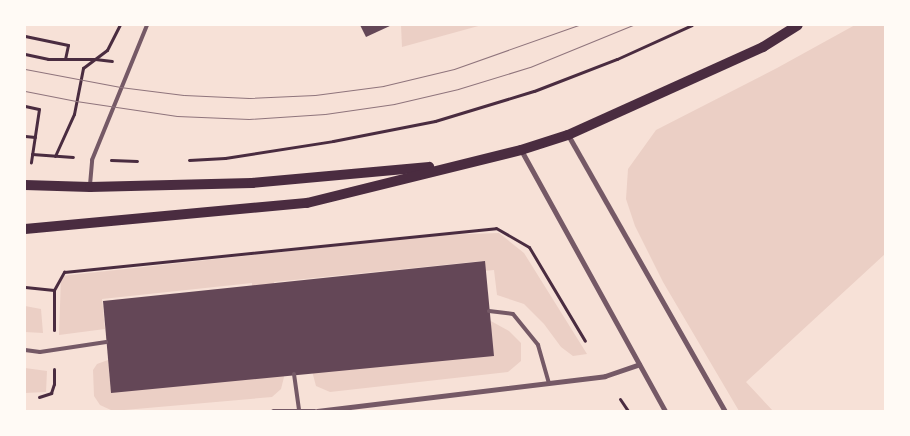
<!DOCTYPE html>
<style>
body{margin:0}
#map{position:relative;width:910px;height:436px;overflow:hidden;background:#f7e1d7;font-family:Cabin,sans-serif}
div>[style]{position:absolute}
[style*='--x']{left:calc(var(--x)*1px);top:calc(var(--y)*1px);width:calc(var(--w)*1px);rotate:calc(var(--a)*1deg)}
.green>*{inset:0;background:#ebcfc5}
.building>*{inset:0;background:#644757}
.path>*{height:3px;margin:-1.5px;padding:0 1.5px;transform-origin:1.5px;border-radius:1.5px;background:#4a2c40}
.service>*{height:4px;margin:-2px;padding:0 2px;transform-origin:2px;border-radius:2px;background:#755966}
.minor>*{height:5px;margin:-2.5px;padding:0 2.5px;transform-origin:2.5px;border-radius:2.5px;background:#755966}
.secondary>*{height:10px;margin:-5px;padding:0 5px;transform-origin:5px;border-radius:5px;background:#4a2c40}
.tram>*{height:1px;margin:-0.5px;padding:0 0.5px;transform-origin:0.5px;border-radius:0.5px;background:#8f747c}
span{translate:-50% -50%;white-space:nowrap;text-align:center;line-height:1.15;-webkit-text-stroke:4.5px #fffaf5;paint-order:stroke}
.frame{position:absolute;inset:0;border:26px solid #fffaf5;pointer-events:none}
</style>
<div id="map">
<div class="green">
<div style="clip-path:polygon(401px 25px,482px 25px,402px 47px)"></div>
<div style="clip-path:polygon(855px 25px,885px 25px,885px 254px,746px 382px,773px 411px,739px 411px,663px 282px,635px 226px,626px 199px,628px 169px,656px 130px,777px 68px)"></div>
<div style="clip-path:polygon(499px 233px,524px 253px,587px 354px,573px 356px,561px 347px,544px 324px,524px 304px,497px 295px,494px 270px,484px 271px,482px 261px,274px 282px,274px 284px,252px 286px,252px 283px,102px 299px,105px 329px,59px 335px,61px 276px,439px 235px)"></div>
<div style="clip-path:polygon(25px 306px,41px 309px,43px 333px,25px 332px)"></div>
<div style="clip-path:polygon(489px 320px,509px 331px,521px 343px,521px 361px,508px 372px,330px 392px,316px 386px,312px 371px)"></div>
<div style="clip-path:polygon(108px 360px,111px 391px,283px 371px,284px 377px,281px 389px,272px 397px,113px 411px,100px 405px,94px 396px,93px 370px,97px 364px)"></div>
<div style="clip-path:polygon(25px 368px,47px 371px,46px 392px,25px 393px)"></div>
</div>
<div class="building">
<div style="clip-path:polygon(360px 25px,392px 25px,366px 37px)"></div>
<div style="clip-path:polygon(485px 261px,494px 356px,111px 393px,103px 301px)"></div>
</div>
<div class="path">
<div style="--x:25;--y:36;--w:44;--a:11.8"></div>
<div style="--x:68;--y:45;--w:14;--a:102"></div>
<div style="--x:25;--y:54;--w:24;--a:12"></div>
<div style="--x:48;--y:59;--w:47;--a:0"></div>
<div style="--x:95;--y:59;--w:17;--a:7"></div>
<div style="--x:25;--y:106;--w:14;--a:12"></div>
<div style="--x:39;--y:109;--w:54;--a:98.6"></div>
<div style="--x:25;--y:136;--w:10;--a:6"></div>
<div style="--x:32;--y:154;--w:41;--a:4.2"></div>
<div style="--x:55;--y:156;--w:46;--a:-65.7"></div>
<div style="--x:74;--y:114;--w:47;--a:-78.9"></div>
<div style="--x:83;--y:68;--w:30;--a:-37"></div>
<div style="--x:107;--y:50;--w:28;--a:-63"></div>
<div style="--x:111;--y:160;--w:26;--a:2"></div>
<div style="--x:189;--y:160;--w:36;--a:-3"></div>
<div style="--x:225;--y:158;--w:109;--a:-8.9"></div>
<div style="--x:333;--y:141;--w:104;--a:-11.1"></div>
<div style="--x:435;--y:121;--w:103;--a:-16.9"></div>
<div style="--x:534;--y:91;--w:89;--a:-21.1"></div>
<div style="--x:617;--y:59;--w:82;--a:-24.4"></div>
<div style="--x:25;--y:287;--w:29;--a:6"></div>
<div style="--x:54;--y:290;--w:40;--a:90"></div>
<div style="--x:54;--y:290;--w:21;--a:-61"></div>
<div style="--x:64;--y:272;--w:434;--a:-5.8"></div>
<div style="--x:496;--y:228;--w:38;--a:30"></div>
<div style="--x:529;--y:247;--w:109;--a:59.2"></div>
<div style="--x:39;--y:397;--w:13;--a:-18"></div>
<div style="--x:51;--y:393;--w:9;--a:-72"></div>
<div style="--x:54;--y:384;--w:15;--a:-90"></div>
<div style="--x:620;--y:399;--w:14;--a:56"></div>
</div>
<div class="service">
<div style="--x:90;--y:185;--w:25;--a:-85"></div>
<div style="--x:92;--y:160;--w:146;--a:-67.8"></div>
<div style="--x:489;--y:311;--w:24;--a:7"></div>
<div style="--x:513;--y:314;--w:40;--a:51"></div>
<div style="--x:538;--y:345;--w:40;--a:74"></div>
<div style="--x:25;--y:350;--w:15;--a:8"></div>
<div style="--x:40;--y:352;--w:67;--a:-8.6"></div>
<div style="--x:294;--y:374;--w:36;--a:82"></div>
</div>
<div class="minor">
<div style="--x:568;--y:135;--w:318;--a:60.4"></div>
<div style="--x:521;--y:150;--w:298;--a:61.1"></div>
<div style="--x:273;--y:411;--w:41;--a:0"></div>
<div style="--x:317;--y:411;--w:290;--a:-6.9"></div>
<div style="--x:605;--y:376;--w:36;--a:-19"></div>
</div>
<div class="secondary">
<div style="--x:25;--y:185;--w:65;--a:1.8"></div>
<div style="--x:90;--y:187;--w:162;--a:-1.4"></div>
<div style="--x:252;--y:183;--w:178;--a:-5.2"></div>
<div style="--x:25;--y:229;--w:283;--a:-5.3"></div>
<div style="--x:307;--y:203;--w:220;--a:-13.9"></div>
<div style="--x:521;--y:150;--w:49;--a:-17.7"></div>
<div style="--x:568;--y:135;--w:214;--a:-24.3"></div>
<div style="--x:763;--y:47;--w:41;--a:-32.2"></div>
</div>
<div class="tram">
<div style="--x:25;--y:69;--w:97;--a:10.7"></div>
<div style="--x:120;--y:87;--w:64;--a:7.1"></div>
<div style="--x:184;--y:95;--w:65;--a:2.6"></div>
<div style="--x:249;--y:98;--w:66;--a:-2.6"></div>
<div style="--x:315;--y:95;--w:69;--a:-7.5"></div>
<div style="--x:383;--y:86;--w:73;--a:-13.5"></div>
<div style="--x:454;--y:69;--w:132;--a:-19.5"></div>
<div style="--x:25;--y:91;--w:52;--a:11.1"></div>
<div style="--x:76;--y:101;--w:102;--a:8.4"></div>
<div style="--x:177;--y:116;--w:72;--a:2.4"></div>
<div style="--x:249;--y:119;--w:76;--a:-3.8"></div>
<div style="--x:325;--y:114;--w:70;--a:-8.2"></div>
<div style="--x:394;--y:104;--w:66;--a:-13.2"></div>
<div style="--x:458;--y:89;--w:75;--a:-17"></div>
<div style="--x:530;--y:67;--w:111;--a:-22.2"></div>
</div>
<div class="frame"></div>
</div>
